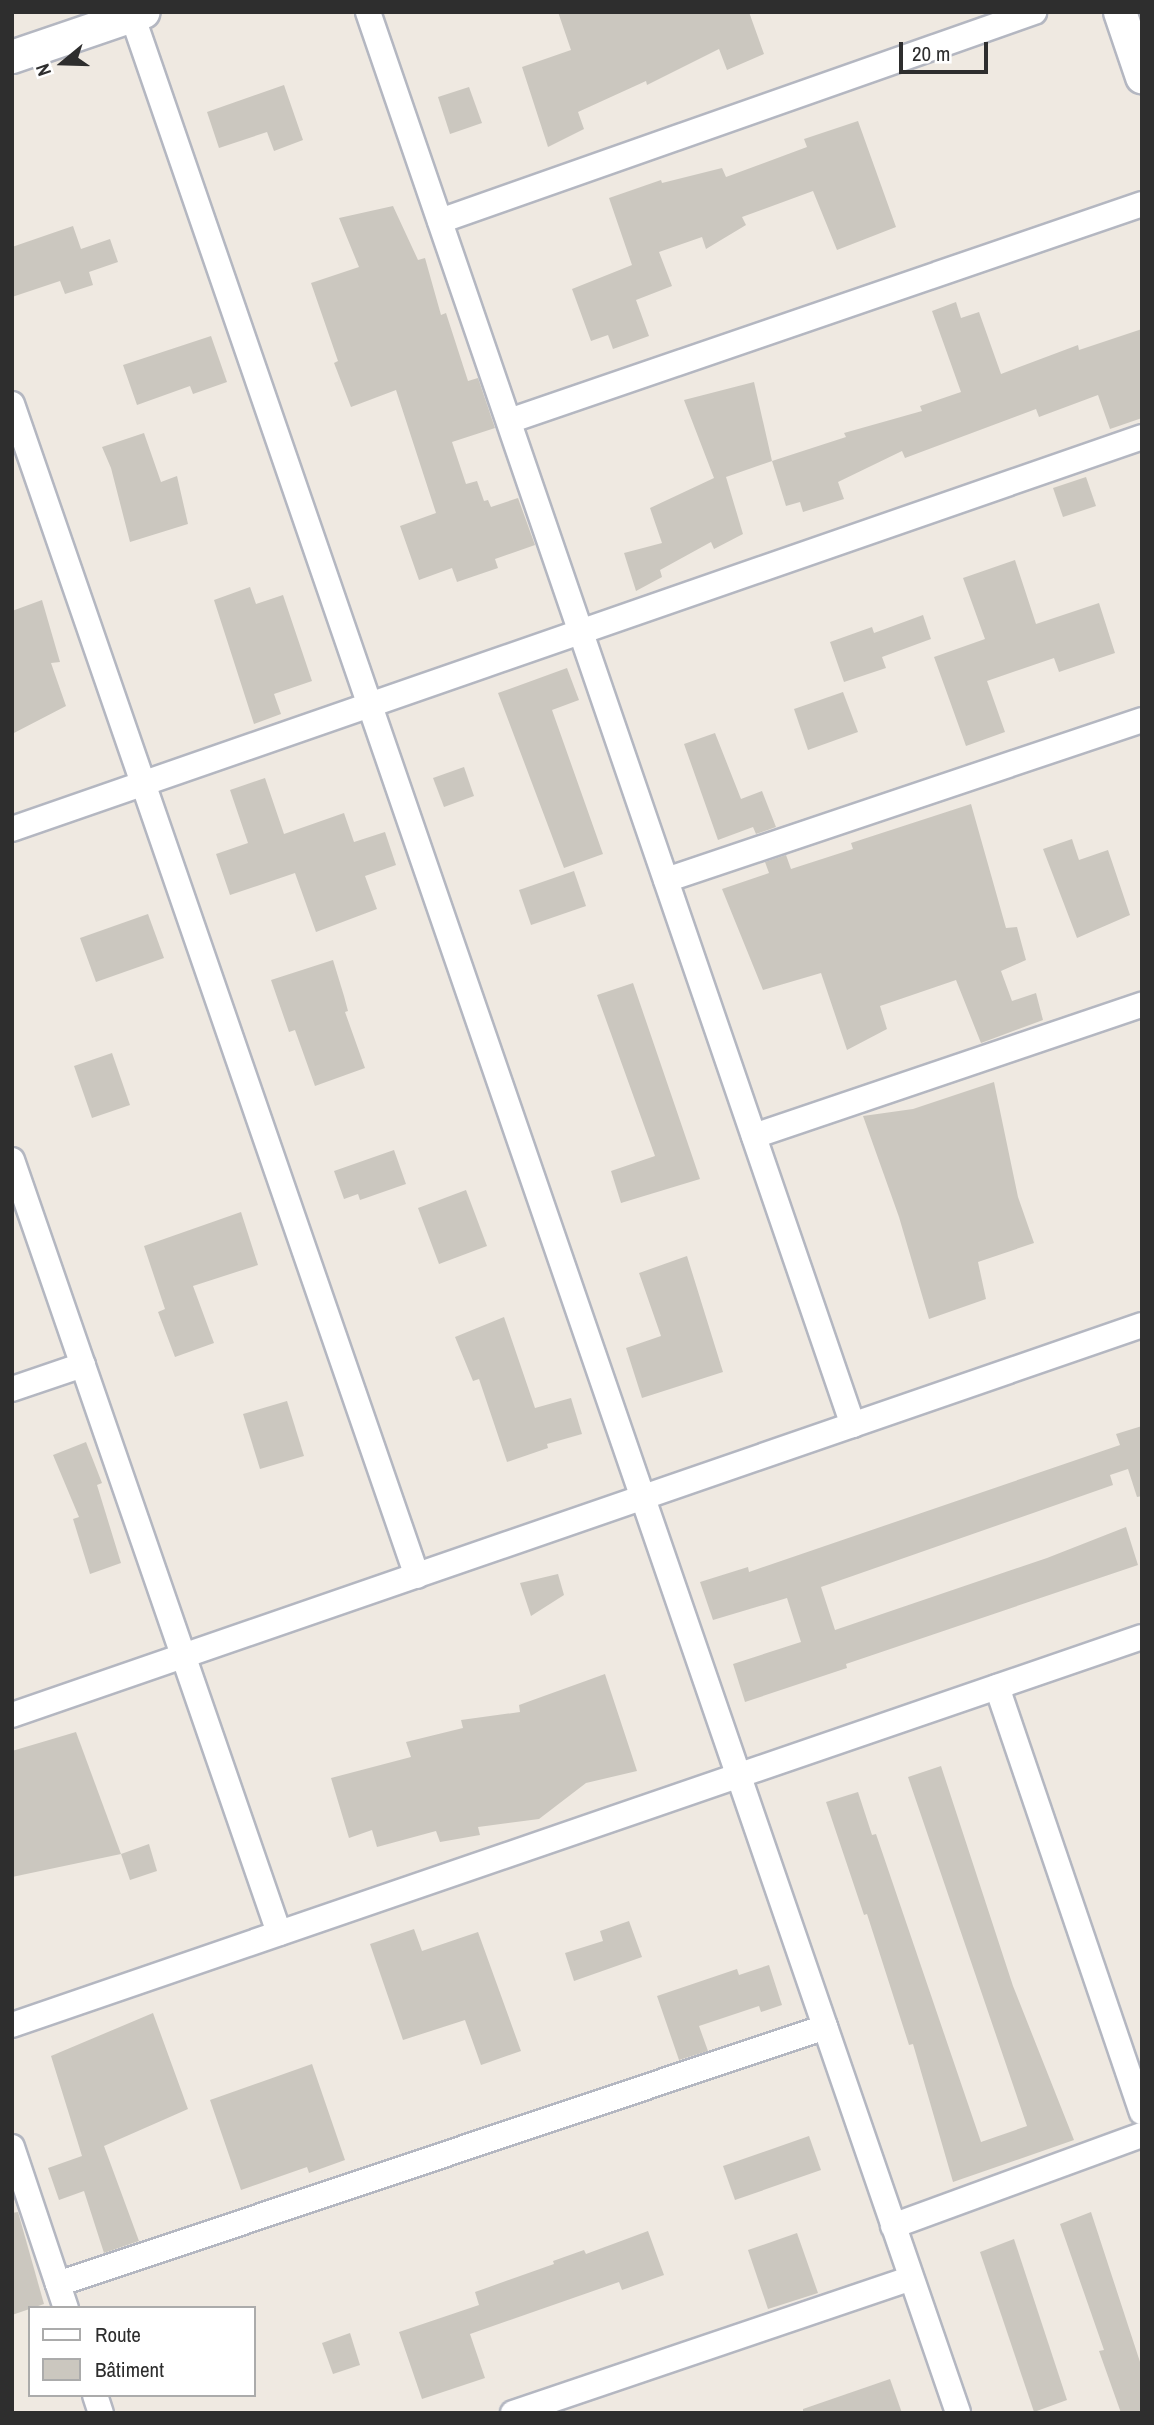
<!DOCTYPE html>
<meta charset="utf-8">
<style>
body{margin:0}
#map{position:relative;width:1154px;height:2425px;overflow:hidden;background:#efe9e1;font-family:"Archivo Narrow",sans-serif}
div>[style]{position:absolute}
[style*='--x']{left:calc(var(--x)*1px);top:calc(var(--y)*1px);width:calc(var(--w)*1px);rotate:calc(var(--a)*1deg)}
.building>*{inset:0;background:#cbc7bf}
.roads{filter:drop-shadow(2px 0 #b4b7c1) drop-shadow(-2px 0 #b4b7c1) drop-shadow(0 2px #b4b7c1) drop-shadow(0 -2px #b4b7c1)}
.minor>*{height:24px;margin:-12px;padding:0 12px;transform-origin:12px;border-radius:12px;background:#fff}
.tertiary>*{height:32px;margin:-16px;padding:0 16px;transform-origin:16px;border-radius:16px;background:#fff}
span{translate:-50% -50%;white-space:nowrap;text-align:center;line-height:1.15;-webkit-text-stroke:6px #fff;paint-order:stroke}
.frame{position:absolute;inset:0;border:14px solid #2e2e2e;pointer-events:none}
.legend{position:absolute;left:28px;top:2306px;width:228px;height:91px;box-sizing:border-box;background:#fff;border:2px solid #ababab;margin:0;padding:9px 12px;list-style:none;font-size:21px;color:#2e2e2e}
.legend li{display:flex;align-items:center;gap:14px;height:35px}
.legend b{width:35px;border:2px solid #ababab}
.north{position:absolute;left:28px;top:28px;width:70px;height:70px;-webkit-text-stroke:5px #fff;paint-order:stroke;rotate:251deg;font-size:19px;font-weight:700;line-height:28px;text-align:center;color:#2e2e2e}
.north::after{content:'';display:block;margin:auto;width:24px;height:32px;background:#2e2e2e;clip-path:polygon(50% 0,100% 100%,50% 72%,0 100%)}
.scale{position:absolute;left:899px;top:42px;width:89px;height:32px;box-sizing:border-box;border:4px solid #2e2e2e;border-top:0;padding-left:9px;font-size:21px;line-height:24px;white-space:nowrap;color:#2e2e2e;-webkit-text-stroke:5px #fff;paint-order:stroke}
</style>
<div id="map">
<div class="building">
<div style="clip-path:polygon(558px 12px,749px 12px,764px 54px,727px 70px,719px 49px,647px 85px,646px 81px,578px 112px,584px 129px,548px 147px,522px 67px,571px 50px)"></div>
<div style="clip-path:polygon(284px 85px,303px 140px,274px 151px,267px 132px,219px 148px,207px 112px)"></div>
<div style="clip-path:polygon(469px 87px,482px 123px,450px 134px,438px 97px)"></div>
<div style="clip-path:polygon(858px 121px,896px 227px,837px 250px,813px 191px,742px 217px,746px 225px,706px 249px,702px 237px,659px 252px,672px 286px,636px 300px,649px 336px,613px 349px,608px 335px,591px 341px,572px 289px,632px 265px,609px 198px,661px 180px,662px 183px,722px 168px,726px 177px,807px 147px,804px 139px)"></div>
<div style="clip-path:polygon(393px 206px,418px 260px,425px 258px,441px 315px,446px 313px,468px 381px,478px 378px,495px 428px,452px 442px,466px 484px,477px 481px,484px 501px,488px 500px,491px 507px,518px 498px,535px 545px,495px 559px,498px 568px,457px 582px,452px 568px,419px 580px,400px 526px,436px 513px,396px 390px,351px 407px,334px 363px,338px 361px,311px 283px,359px 267px,339px 218px)"></div>
<div style="clip-path:polygon(73px 226px,81px 249px,110px 239px,118px 262px,89px 272px,93px 285px,65px 294px,60px 281px,12px 297px,12px 247px)"></div>
<div style="clip-path:polygon(956px 302px,961px 318px,979px 312px,1001px 374px,1078px 345px,1079px 350px,1142px 329px,1142px 418px,1110px 429px,1098px 395px,1039px 417px,1036px 409px,905px 458px,902px 451px,838px 482px,844px 499px,803px 512px,800px 502px,786px 506px,772px 461px,846px 437px,844px 433px,922px 411px,920px 406px,961px 392px,932px 311px)"></div>
<div style="clip-path:polygon(211px 336px,227px 382px,193px 394px,190px 386px,137px 405px,123px 365px)"></div>
<div style="clip-path:polygon(754px 382px,772px 461px,726px 477px,743px 534px,714px 549px,711px 542px,660px 570px,662px 577px,636px 591px,624px 553px,662px 543px,650px 508px,714px 478px,684px 400px)"></div>
<div style="clip-path:polygon(144px 433px,161px 482px,177px 476px,188px 524px,130px 542px,111px 468px,102px 447px)"></div>
<div style="clip-path:polygon(1086px 477px,1096px 506px,1063px 517px,1053px 488px)"></div>
<div style="clip-path:polygon(1015px 560px,1036px 624px,1099px 603px,1115px 653px,1059px 672px,1054px 658px,987px 681px,1005px 732px,966px 746px,934px 657px,985px 639px,963px 578px)"></div>
<div style="clip-path:polygon(250px 587px,256px 604px,283px 595px,312px 681px,274px 694px,281px 714px,254px 724px,214px 600px)"></div>
<div style="clip-path:polygon(42px 600px,60px 662px,51px 663px,66px 706px,12px 734px,12px 611px)"></div>
<div style="clip-path:polygon(923px 615px,931px 639px,882px 657px,886px 668px,844px 682px,830px 642px,872px 627px,874px 633px)"></div>
<div style="clip-path:polygon(567px 668px,579px 700px,552px 710px,603px 854px,564px 868px,498px 693px)"></div>
<div style="clip-path:polygon(843px 692px,858px 732px,808px 750px,794px 709px)"></div>
<div style="clip-path:polygon(715px 733px,741px 799px,762px 791px,776px 827px,756px 834px,753px 827px,718px 840px,684px 744px)"></div>
<div style="clip-path:polygon(464px 767px,474px 796px,444px 807px,433px 778px)"></div>
<div style="clip-path:polygon(265px 778px,284px 834px,344px 813px,354px 842px,385px 832px,396px 865px,365px 876px,377px 909px,316px 932px,295px 873px,230px 895px,216px 854px,248px 843px,230px 790px)"></div>
<div style="clip-path:polygon(971px 804px,1006px 928px,1017px 927px,1026px 960px,1001px 971px,1012px 1001px,1036px 993px,1043px 1020px,981px 1043px,956px 980px,880px 1006px,887px 1029px,847px 1050px,821px 973px,763px 990px,722px 889px,769px 873px,765px 862px,786px 855px,791px 869px,853px 849px,851px 843px)"></div>
<div style="clip-path:polygon(1072px 839px,1079px 860px,1108px 850px,1130px 915px,1077px 938px,1043px 849px)"></div>
<div style="clip-path:polygon(574px 871px,586px 906px,531px 925px,519px 890px)"></div>
<div style="clip-path:polygon(148px 914px,164px 958px,96px 982px,80px 938px)"></div>
<div style="clip-path:polygon(333px 960px,344px 996px,348px 1011px,345px 1012px,365px 1068px,315px 1086px,295px 1030px,289px 1032px,271px 980px)"></div>
<div style="clip-path:polygon(633px 983px,700px 1179px,621px 1203px,611px 1171px,655px 1156px,597px 995px)"></div>
<div style="clip-path:polygon(112px 1053px,130px 1105px,92px 1118px,74px 1066px)"></div>
<div style="clip-path:polygon(994px 1082px,1018px 1197px,1034px 1243px,978px 1262px,986px 1299px,929px 1319px,899px 1217px,863px 1116px,913px 1109px)"></div>
<div style="clip-path:polygon(394px 1150px,406px 1184px,360px 1200px,358px 1194px,344px 1199px,334px 1171px)"></div>
<div style="clip-path:polygon(466px 1190px,487px 1246px,439px 1264px,418px 1208px)"></div>
<div style="clip-path:polygon(241px 1212px,258px 1265px,193px 1286px,214px 1343px,175px 1357px,158px 1312px,165px 1309px,144px 1246px)"></div>
<div style="clip-path:polygon(687px 1256px,723px 1372px,642px 1398px,626px 1348px,661px 1336px,639px 1273px)"></div>
<div style="clip-path:polygon(504px 1317px,535px 1408px,571px 1398px,582px 1434px,547px 1444px,548px 1448px,507px 1462px,479px 1379px,473px 1381px,455px 1337px)"></div>
<div style="clip-path:polygon(287px 1401px,304px 1456px,260px 1469px,243px 1414px)"></div>
<div style="clip-path:polygon(1142px 1426px,1142px 1496px,1137px 1497px,1128px 1469px,1110px 1475px,1113px 1485px,821px 1587px,835px 1630px,1047px 1558px,1126px 1527px,1138px 1565px,846px 1664px,847px 1668px,745px 1702px,733px 1664px,801px 1642px,787px 1598px,713px 1620px,700px 1582px,748px 1567px,749px 1572px,1120px 1445px,1116px 1434px)"></div>
<div style="clip-path:polygon(86px 1442px,102px 1483px,97px 1485px,121px 1563px,90px 1574px,73px 1519px,79px 1517px,53px 1455px)"></div>
<div style="clip-path:polygon(558px 1574px,564px 1595px,531px 1616px,520px 1583px)"></div>
<div style="clip-path:polygon(605px 1674px,637px 1771px,586px 1783px,539px 1819px,478px 1827px,480px 1835px,440px 1842px,436px 1831px,377px 1847px,372px 1830px,349px 1838px,331px 1778px,411px 1757px,406px 1742px,463px 1728px,461px 1720px,520px 1712px,519px 1705px)"></div>
<div style="clip-path:polygon(76px 1732px,121px 1854px,12px 1877px,12px 1751px)"></div>
<div style="clip-path:polygon(941px 1766px,1013px 1986px,1074px 2140px,953px 2182px,913px 2044px,909px 2045px,867px 1914px,864px 1915px,826px 1802px,858px 1792px,872px 1835px,876px 1834px,981px 2142px,1027px 2126px,908px 1777px)"></div>
<div style="clip-path:polygon(149px 1844px,157px 1871px,130px 1880px,121px 1854px)"></div>
<div style="clip-path:polygon(629px 1921px,642px 1957px,574px 1981px,565px 1953px,603px 1941px,600px 1931px)"></div>
<div style="clip-path:polygon(414px 1929px,422px 1951px,478px 1932px,521px 2051px,481px 2065px,465px 2020px,403px 2040px,370px 1944px)"></div>
<div style="clip-path:polygon(769px 1965px,782px 2005px,761px 2012px,759px 2006px,699px 2026px,708px 2051px,679px 2060px,657px 1996px,737px 1969px,739px 1975px)"></div>
<div style="clip-path:polygon(153px 2013px,188px 2109px,104px 2146px,139px 2241px,104px 2253px,84px 2191px,59px 2200px,48px 2168px,82px 2156px,51px 2056px)"></div>
<div style="clip-path:polygon(312px 2064px,345px 2160px,309px 2173px,307px 2167px,241px 2190px,210px 2100px)"></div>
<div style="clip-path:polygon(809px 2136px,821px 2170px,735px 2200px,723px 2166px)"></div>
<div style="clip-path:polygon(18px 2212px,44px 2304px,12px 2315px,12px 2213px)"></div>
<div style="clip-path:polygon(1091px 2212px,1142px 2368px,1142px 2413px,1121px 2413px,1099px 2351px,1104px 2350px,1060px 2224px)"></div>
<div style="clip-path:polygon(648px 2231px,664px 2275px,622px 2290px,619px 2282px,470px 2334px,485px 2378px,422px 2399px,399px 2332px,479px 2305px,475px 2292px,554px 2264px,553px 2261px,584px 2250px,586px 2254px)"></div>
<div style="clip-path:polygon(797px 2233px,818px 2293px,768px 2309px,748px 2250px)"></div>
<div style="clip-path:polygon(1014px 2239px,1067px 2400px,1034px 2412px,980px 2252px)"></div>
<div style="clip-path:polygon(350px 2333px,360px 2365px,333px 2374px,322px 2343px)"></div>
<div style="clip-path:polygon(890px 2379px,902px 2413px,803px 2413px,803px 2409px)"></div>
</div>
<div class="roads">
<div class="minor">
<div style="--x:131;--y:12;--w:2539;--a:70.99"></div>
<div style="--x:368;--y:12;--w:1494;--a:71.06"></div>
<div style="--x:440;--y:221;--w:630;--a:-19.38"></div>
<div style="--x:12;--y:404;--w:1240;--a:70.94"></div>
<div style="--x:509;--y:421;--w:669;--a:-18.92"></div>
<div style="--x:12;--y:829;--w:1196;--a:-19.13"></div>
<div style="--x:666;--y:880;--w:502;--a:-18.58"></div>
<div style="--x:754;--y:1136;--w:410;--a:-18.7"></div>
<div style="--x:12;--y:1160;--w:818;--a:70.94"></div>
<div style="--x:12;--y:1389;--w:75;--a:-18.7"></div>
<div style="--x:997;--y:1687;--w:449;--a:71.2"></div>
<div style="--x:12;--y:1715;--w:1195;--a:-19.04"></div>
<div style="--x:12;--y:2025;--w:1195;--a:-18.95"></div>
<div style="--x:12;--y:2147;--w:170;--a:71.5"></div>
<div style="--x:893;--y:2226;--w:265;--a:-20.1"></div>
<div style="--x:58;--y:2284;--w:809;--a:-18.52"></div>
<div style="--x:95;--y:2395;--w:19;--a:72"></div>
<div style="--x:513;--y:2413;--w:420;--a:-18.7"></div>
</div>
<div class="tertiary">
<div style="--x:1120;--y:12;--w:69;--a:71.3"></div>
<div style="--x:12;--y:57;--w:139;--a:-18.8"></div>
</div>
</div>
<div class="frame"></div>
<ul class="legend">
<li><b style="height:9px;background:#fff"></b>Route</li>
<li><b style="height:19px;background:#cbc7bf"></b>Bâtiment</li>
</ul>
<div class="north">N</div>
<div class="scale">20 m</div>
</div>
